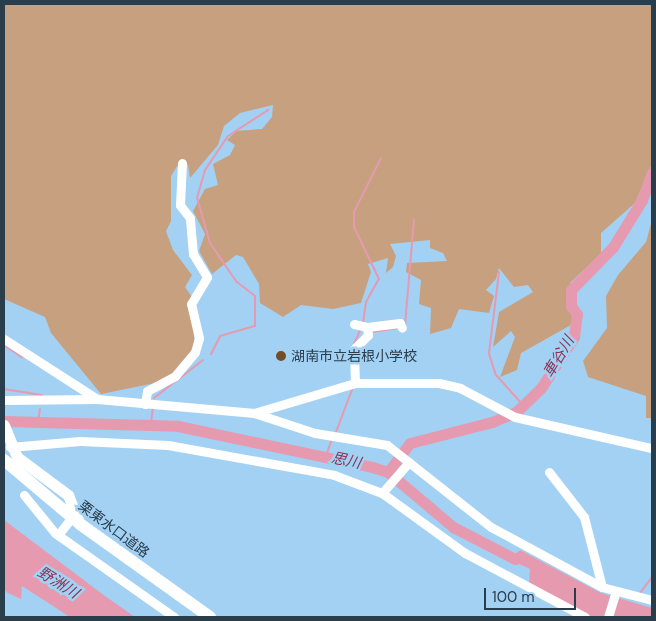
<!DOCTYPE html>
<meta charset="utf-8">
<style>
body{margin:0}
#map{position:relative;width:656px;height:621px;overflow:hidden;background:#a2d1f3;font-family:"DM Sans","Noto Sans JP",sans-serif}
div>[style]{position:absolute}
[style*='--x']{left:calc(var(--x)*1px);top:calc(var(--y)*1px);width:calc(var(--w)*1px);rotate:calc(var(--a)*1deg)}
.green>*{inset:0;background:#c7a080}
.water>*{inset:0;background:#e69ab0}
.stream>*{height:2px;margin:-1px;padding:0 1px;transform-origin:1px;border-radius:1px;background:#e69ab0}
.river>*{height:11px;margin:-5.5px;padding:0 5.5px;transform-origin:5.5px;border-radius:5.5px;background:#e69ab0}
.minor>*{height:9px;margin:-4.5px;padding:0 4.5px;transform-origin:4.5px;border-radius:4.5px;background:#fff}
.major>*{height:11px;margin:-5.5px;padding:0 5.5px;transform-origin:5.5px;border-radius:5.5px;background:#fff}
.highway>*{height:12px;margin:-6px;padding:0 6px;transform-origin:6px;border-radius:6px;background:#fff}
.dots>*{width:14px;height:14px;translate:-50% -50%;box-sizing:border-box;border:2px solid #a2d1f3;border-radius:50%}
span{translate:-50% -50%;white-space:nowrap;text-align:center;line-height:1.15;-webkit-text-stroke:5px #a2d1f3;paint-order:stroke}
.poi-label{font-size:14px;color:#2a3d4b}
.left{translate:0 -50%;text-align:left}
.street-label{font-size:14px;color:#2a3d4b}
.water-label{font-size:15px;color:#8c3353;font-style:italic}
.frame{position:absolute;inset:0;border:5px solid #2a3d4b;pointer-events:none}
.scale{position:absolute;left:484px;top:588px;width:92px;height:22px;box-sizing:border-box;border:2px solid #2a3d4b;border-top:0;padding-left:6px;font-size:15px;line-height:18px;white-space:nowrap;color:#2a3d4b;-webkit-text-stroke:4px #a2d1f3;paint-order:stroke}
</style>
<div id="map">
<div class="green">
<div style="clip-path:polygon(4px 4px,652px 4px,652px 164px,635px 203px,601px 233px,601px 254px,571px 282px,567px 294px,578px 321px,521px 353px,517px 370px,500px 377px,515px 337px,511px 331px,493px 347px,499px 312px,533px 292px,528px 285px,514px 287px,499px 268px,496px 279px,486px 290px,494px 296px,489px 313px,459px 309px,451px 328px,430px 334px,431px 308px,419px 304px,421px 280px,406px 272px,407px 263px,447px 261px,443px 253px,430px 248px,430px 240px,390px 244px,396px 256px,393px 267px,386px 273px,388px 258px,368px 264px,371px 272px,361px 303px,333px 309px,301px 305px,283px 317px,260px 303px,259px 284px,243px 257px,236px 255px,212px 274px,199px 251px,205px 234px,193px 211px,205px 189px,218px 185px,213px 164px,230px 155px,235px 145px,227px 140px,236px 131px,262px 129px,272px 117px,273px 105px,240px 113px,224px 126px,218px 145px,190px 178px,188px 165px,181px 160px,171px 176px,171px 221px,166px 231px,173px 250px,192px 275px,185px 287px,192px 297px,195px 353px,165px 381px,101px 394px,51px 333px,45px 317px,4px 299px)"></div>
<div style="clip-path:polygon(652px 220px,652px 418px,646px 418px,646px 396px,588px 377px,583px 361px,607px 328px,606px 296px,618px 275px,646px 242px)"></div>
</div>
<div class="water">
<div style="clip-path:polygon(4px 520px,105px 596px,135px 617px,70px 617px,22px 586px,21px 599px,8px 593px,4px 590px)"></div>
<div style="clip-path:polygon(520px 550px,601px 593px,652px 608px,652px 617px,593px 617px,569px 606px,529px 584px,530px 569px,501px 555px,513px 556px)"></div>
</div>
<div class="stream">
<div style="--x:499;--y:272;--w:83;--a:97"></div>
<div style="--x:489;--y:354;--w:22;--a:72"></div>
<div style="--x:496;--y:375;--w:40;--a:48"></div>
<div style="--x:363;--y:323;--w:21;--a:-82"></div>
<div style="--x:366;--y:302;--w:26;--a:-61"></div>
<div style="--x:379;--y:279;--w:58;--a:-115.7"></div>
<div style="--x:354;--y:227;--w:15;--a:-90"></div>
<div style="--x:354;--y:212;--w:60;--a:-63.4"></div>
<div style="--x:405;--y:325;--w:106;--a:-85.1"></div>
<div style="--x:371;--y:332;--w:28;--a:-8"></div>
<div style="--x:354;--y:344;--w:17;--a:-66"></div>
<div style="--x:4;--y:345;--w:22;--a:34"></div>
<div style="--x:211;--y:354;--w:20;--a:-63"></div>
<div style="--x:220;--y:336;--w:36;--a:-16"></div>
<div style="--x:255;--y:326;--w:30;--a:-90"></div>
<div style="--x:255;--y:296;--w:24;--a:-142"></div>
<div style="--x:236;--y:281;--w:46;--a:-124.4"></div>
<div style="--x:210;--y:243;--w:47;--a:-106.1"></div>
<div style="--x:197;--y:198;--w:29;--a:-74"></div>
<div style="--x:205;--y:170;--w:41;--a:-55.9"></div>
<div style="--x:228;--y:136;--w:48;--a:-33"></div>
<div style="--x:4;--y:389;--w:38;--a:9"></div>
<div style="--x:154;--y:398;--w:62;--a:-37.8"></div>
<div style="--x:38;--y:423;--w:14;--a:-82"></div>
<div style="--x:151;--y:423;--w:16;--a:-83"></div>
<div style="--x:336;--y:432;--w:48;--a:-69.3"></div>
<div style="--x:326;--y:456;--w:18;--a:-71"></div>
<div style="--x:640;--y:593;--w:20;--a:-53"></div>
</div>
<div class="river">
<div style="--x:4;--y:421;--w:174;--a:1.6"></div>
<div style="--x:178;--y:426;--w:198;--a:11.9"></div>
<div style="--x:372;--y:467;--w:17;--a:17"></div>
<div style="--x:388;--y:472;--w:85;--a:40.2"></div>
<div style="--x:453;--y:527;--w:70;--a:27.3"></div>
<div style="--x:388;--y:472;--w:36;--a:-53"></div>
<div style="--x:410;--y:443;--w:85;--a:-14.4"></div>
<div style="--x:492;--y:422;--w:26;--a:-23"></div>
<div style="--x:516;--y:412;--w:35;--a:-44"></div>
<div style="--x:541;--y:388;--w:61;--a:-57.1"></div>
<div style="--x:574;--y:337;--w:23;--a:-83"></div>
<div style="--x:577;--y:314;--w:10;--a:-127"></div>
<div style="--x:571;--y:306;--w:16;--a:-90"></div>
<div style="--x:571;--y:290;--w:60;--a:-45.7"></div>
<div style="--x:613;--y:247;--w:55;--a:-58.3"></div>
<div style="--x:642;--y:200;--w:29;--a:-70"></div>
</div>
<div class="minor">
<div style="--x:354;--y:324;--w:13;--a:13"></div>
<div style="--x:4;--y:339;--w:111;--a:32.8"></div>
<div style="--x:97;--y:399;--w:158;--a:5.1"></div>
<div style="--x:254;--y:413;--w:105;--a:-16.5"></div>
<div style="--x:355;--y:383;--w:84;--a:0"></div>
<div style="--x:439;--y:383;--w:22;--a:13"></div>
<div style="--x:460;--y:388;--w:62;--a:27.8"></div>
<div style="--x:515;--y:417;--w:140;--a:12.8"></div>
<div style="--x:355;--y:383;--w:34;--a:-92"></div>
<div style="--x:354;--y:349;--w:20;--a:-45"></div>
<div style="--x:368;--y:335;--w:8;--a:-97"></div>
<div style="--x:367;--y:327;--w:33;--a:-7"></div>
<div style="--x:400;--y:323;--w:5;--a:68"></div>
<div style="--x:4;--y:400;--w:93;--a:-0.6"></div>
<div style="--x:145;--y:404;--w:13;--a:-81"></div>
<div style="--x:147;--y:391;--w:32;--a:-28"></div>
<div style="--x:175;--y:376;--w:31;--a:-50"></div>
<div style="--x:195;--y:352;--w:15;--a:-74"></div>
<div style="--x:199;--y:338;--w:35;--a:-103"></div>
<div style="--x:191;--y:304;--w:31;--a:-59"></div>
<div style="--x:207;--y:277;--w:27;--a:-121"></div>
<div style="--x:193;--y:254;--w:36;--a:-95"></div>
<div style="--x:190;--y:218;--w:16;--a:-128"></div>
<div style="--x:180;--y:205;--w:42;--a:-87.3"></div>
<div style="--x:254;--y:413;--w:64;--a:18.2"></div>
<div style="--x:315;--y:433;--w:73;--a:9.5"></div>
<div style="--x:387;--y:445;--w:132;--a:38.3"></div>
<div style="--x:491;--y:527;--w:126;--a:28.4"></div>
<div style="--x:602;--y:587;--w:52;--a:14.6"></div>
<div style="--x:10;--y:447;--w:70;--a:-4.9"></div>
<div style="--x:80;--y:441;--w:88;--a:2.6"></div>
<div style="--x:168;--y:445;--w:169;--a:10.2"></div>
<div style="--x:334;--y:475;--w:51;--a:20.6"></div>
<div style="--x:382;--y:493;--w:102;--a:35.9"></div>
<div style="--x:465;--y:553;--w:136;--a:28.1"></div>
<div style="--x:549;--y:472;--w:57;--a:52.1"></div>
<div style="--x:584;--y:517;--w:72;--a:75.6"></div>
<div style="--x:382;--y:493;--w:41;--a:-48.9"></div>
<div style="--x:24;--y:495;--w:49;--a:50.8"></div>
<div style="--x:55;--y:533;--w:146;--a:35.2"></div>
<div style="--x:58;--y:535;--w:23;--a:-52"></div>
<div style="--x:608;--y:617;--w:27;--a:-73"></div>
</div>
<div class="major">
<div style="--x:4;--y:425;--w:35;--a:68"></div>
<div style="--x:17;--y:457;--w:64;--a:36.7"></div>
<div style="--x:68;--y:495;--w:31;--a:68"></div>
</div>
<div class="highway">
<div style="--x:4;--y:460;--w:99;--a:40.1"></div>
<div style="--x:80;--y:524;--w:160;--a:35.6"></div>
</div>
<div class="dots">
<div style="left:281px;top:356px;background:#734c29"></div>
</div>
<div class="poi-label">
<span class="left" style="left:291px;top:356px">湖南市立岩根小学校</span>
</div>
<div class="street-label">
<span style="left:114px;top:529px;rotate:37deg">栗東水口道路</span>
</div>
<div class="water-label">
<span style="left:559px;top:357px;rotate:-59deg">車谷川</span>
<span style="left:346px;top:461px;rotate:12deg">思川</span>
<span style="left:58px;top:583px;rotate:32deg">野洲川</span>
</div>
<div class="frame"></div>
<div class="scale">100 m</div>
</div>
